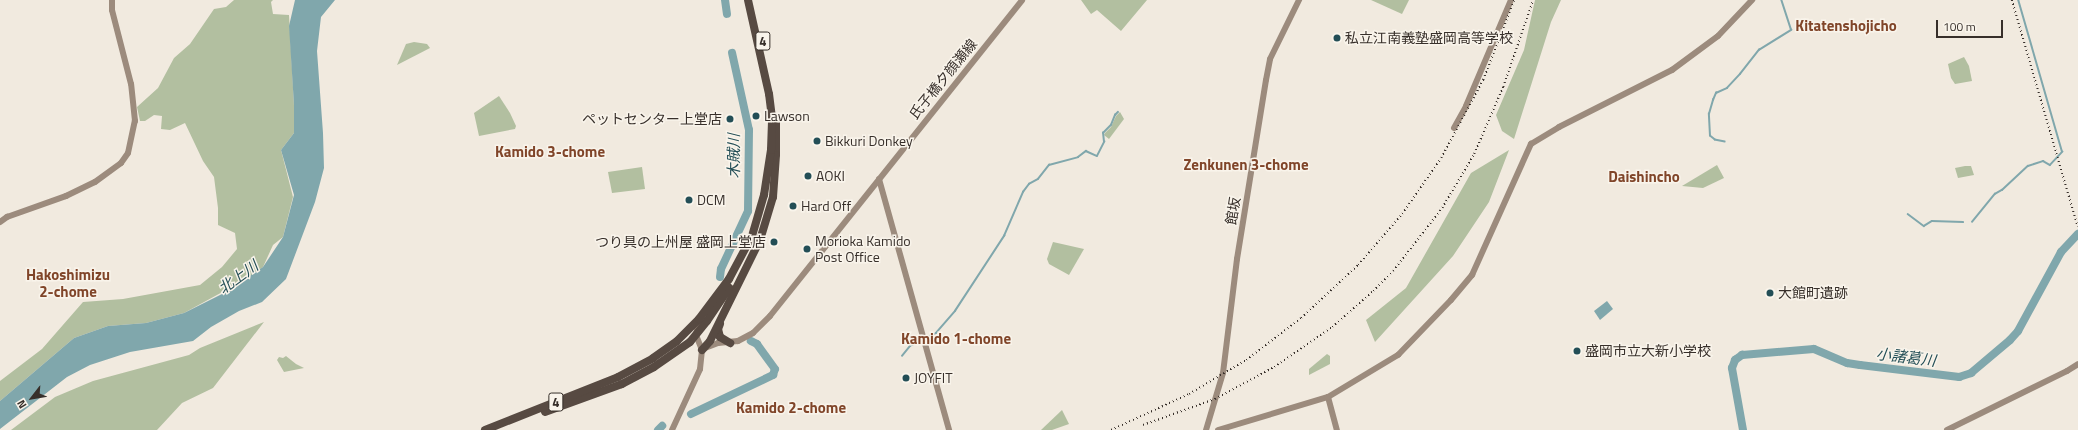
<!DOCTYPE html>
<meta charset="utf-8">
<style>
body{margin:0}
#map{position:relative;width:2078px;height:430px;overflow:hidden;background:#f1eadf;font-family:"Titillium Web","Noto Sans JP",sans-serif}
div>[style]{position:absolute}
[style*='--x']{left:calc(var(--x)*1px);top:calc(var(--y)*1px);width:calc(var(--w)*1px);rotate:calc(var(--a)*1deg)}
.green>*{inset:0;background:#b2bfa0}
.water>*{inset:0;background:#80a7ac}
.stream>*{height:1.5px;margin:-0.75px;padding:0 0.75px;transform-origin:0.75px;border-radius:0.75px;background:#80a7ac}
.river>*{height:8px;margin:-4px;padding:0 4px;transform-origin:4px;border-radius:4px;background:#80a7ac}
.secondary>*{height:6px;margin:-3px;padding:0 3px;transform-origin:3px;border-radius:3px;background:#9c8b7d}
.highway>*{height:8px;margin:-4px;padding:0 4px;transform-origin:4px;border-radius:4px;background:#574a42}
.rail>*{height:1.5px;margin-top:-0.75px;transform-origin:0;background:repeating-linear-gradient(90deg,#372f2a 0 1px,transparent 0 4px)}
.dots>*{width:11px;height:11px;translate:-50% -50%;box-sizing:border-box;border:2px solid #f9f4eb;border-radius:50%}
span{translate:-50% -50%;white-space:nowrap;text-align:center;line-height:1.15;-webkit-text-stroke:3px #f9f4eb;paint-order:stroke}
.shield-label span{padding:1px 3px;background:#f9f4eb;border:1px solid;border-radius:3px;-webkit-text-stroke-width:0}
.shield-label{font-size:13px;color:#372f2a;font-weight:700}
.poi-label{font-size:14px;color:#372f2a}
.left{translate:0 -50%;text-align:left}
.right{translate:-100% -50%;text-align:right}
.street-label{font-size:14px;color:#372f2a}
.neighbourhood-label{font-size:15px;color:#804529;font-weight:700}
.water-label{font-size:15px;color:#234e56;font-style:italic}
.north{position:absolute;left:12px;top:378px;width:40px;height:40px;-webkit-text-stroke:3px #f9f4eb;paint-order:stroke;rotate:239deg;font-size:11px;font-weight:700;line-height:16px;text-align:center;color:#372f2a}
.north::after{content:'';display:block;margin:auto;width:14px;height:18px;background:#372f2a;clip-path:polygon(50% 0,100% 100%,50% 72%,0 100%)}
.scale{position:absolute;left:1936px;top:20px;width:67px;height:18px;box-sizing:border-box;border:2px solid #372f2a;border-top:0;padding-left:5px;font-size:12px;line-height:14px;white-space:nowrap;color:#372f2a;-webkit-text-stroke:3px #f9f4eb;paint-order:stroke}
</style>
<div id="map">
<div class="green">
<div style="clip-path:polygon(234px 0,273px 0,271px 2px,273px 14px,289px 15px,294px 105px,294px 133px,281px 150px,293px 197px,283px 237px,273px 245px,263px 267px,248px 278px,184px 313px,146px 323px,108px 326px,74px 338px,0 401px,0 381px,42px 349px,83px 302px,123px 299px,200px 285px,222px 267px,237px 249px,235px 233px,218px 225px,218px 208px,214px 177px,203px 161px,185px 123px,170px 130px,161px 129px,162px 116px,154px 115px,145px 121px,140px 121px,137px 107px,158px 88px,174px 58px,190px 44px,214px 9px,226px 7px)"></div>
<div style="clip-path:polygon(1081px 0,1147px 0,1121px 31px,1097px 10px,1091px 14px)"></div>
<div style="clip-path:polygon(1371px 0,1409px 0,1402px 14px)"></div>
<div style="clip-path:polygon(1535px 0,1561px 0,1551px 22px,1514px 139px,1502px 131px,1496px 115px,1524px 50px)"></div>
<div style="clip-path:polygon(414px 42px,427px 44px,430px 48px,397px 65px,406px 44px)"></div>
<div style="clip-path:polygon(1964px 57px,1969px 66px,1972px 81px,1955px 84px,1951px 78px,1948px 64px)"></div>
<div style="clip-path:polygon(499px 96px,510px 113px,516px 126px,515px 129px,479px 136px,474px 113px)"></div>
<div style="clip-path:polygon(1120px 112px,1124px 119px,1109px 139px,1104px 135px,1105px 133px,1111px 127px,1116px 116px)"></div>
<div style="clip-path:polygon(1509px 150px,1489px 202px,1453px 256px,1375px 342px,1366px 320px,1406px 288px,1471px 173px)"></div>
<div style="clip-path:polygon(1717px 165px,1724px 178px,1703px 188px,1682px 186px)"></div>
<div style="clip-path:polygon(1965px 166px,1971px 166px,1974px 175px,1958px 178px,1955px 168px)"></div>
<div style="clip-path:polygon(642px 167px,645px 189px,612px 193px,608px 172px)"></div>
<div style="clip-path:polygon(1053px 242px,1084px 249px,1069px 275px,1049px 264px,1047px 259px)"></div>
<div style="clip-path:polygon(264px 322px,213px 388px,182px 403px,157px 430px,11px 430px,55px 397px,93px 381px,189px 355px,200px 348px)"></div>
<div style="clip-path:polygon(1327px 354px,1330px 356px,1330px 364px,1309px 375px,1309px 369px)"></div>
<div style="clip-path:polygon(286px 356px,296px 364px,304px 368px,284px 372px,277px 360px,279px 357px,283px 358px)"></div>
<div style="clip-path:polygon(1062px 410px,1069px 424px,1052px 430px,1041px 430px)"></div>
</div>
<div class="water">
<div style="clip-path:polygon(295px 0,335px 0,321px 17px,317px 51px,323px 133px,324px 168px,315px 202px,286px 279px,262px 302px,239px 311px,211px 327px,193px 341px,130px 352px,90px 365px,67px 377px,0 429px,0 401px,74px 338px,108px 326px,146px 323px,184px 313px,226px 292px,263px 267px,283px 237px,294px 195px,281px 150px,294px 133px,294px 105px,289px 26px)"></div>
<div style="clip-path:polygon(1607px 301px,1613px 309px,1600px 320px,1594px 311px)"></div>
</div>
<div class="stream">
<div style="--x:1725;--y:142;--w:10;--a:-169"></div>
<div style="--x:1715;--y:140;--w:6;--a:-141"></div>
<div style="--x:1710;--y:136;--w:22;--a:-93"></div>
<div style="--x:1709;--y:114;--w:15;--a:-74"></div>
<div style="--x:1713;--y:100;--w:8;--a:-67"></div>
<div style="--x:1716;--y:93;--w:12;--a:-24"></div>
<div style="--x:1727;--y:88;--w:19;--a:-47"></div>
<div style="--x:1740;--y:74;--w:31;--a:-52"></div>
<div style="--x:1759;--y:50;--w:38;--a:-32"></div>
<div style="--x:1791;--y:30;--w:32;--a:-108"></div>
<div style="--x:1908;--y:214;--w:20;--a:37"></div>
<div style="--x:1924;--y:226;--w:9;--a:-32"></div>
<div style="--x:1932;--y:221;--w:31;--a:2"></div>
<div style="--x:1972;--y:222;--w:36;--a:-51"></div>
<div style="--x:1995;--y:194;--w:8;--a:-30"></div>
<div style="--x:2002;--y:190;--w:35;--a:-43"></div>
<div style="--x:2028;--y:166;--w:16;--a:-18"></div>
<div style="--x:2043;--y:161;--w:8;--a:30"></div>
<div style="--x:2050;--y:165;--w:18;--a:-47"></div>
<div style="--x:2062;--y:152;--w:158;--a:-106.1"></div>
<div style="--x:925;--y:338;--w:12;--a:-24"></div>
<div style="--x:936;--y:333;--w:29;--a:-49"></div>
<div style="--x:955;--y:311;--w:90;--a:-56.8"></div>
<div style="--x:1004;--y:236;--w:48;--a:-66.6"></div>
<div style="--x:1023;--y:192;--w:10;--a:-53"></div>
<div style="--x:1029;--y:184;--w:10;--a:-29"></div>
<div style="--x:1038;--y:179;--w:18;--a:-52"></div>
<div style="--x:1049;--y:165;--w:30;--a:-15"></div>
<div style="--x:1078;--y:157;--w:10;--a:-37"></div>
<div style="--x:1086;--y:151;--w:12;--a:24"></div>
<div style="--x:1097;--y:156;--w:16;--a:-63"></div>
<div style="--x:1104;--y:142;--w:9;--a:-96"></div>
<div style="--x:1103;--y:133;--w:11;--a:-45"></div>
<div style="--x:1111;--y:125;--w:11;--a:-68"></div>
<div style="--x:1115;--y:115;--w:4;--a:-45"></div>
<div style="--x:902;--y:356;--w:13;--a:-51"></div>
<div style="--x:910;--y:346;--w:13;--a:-27"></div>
</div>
<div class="river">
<div style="--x:725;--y:0;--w:14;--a:82"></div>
<div style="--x:720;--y:277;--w:8;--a:-83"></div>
<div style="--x:721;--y:269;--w:64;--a:-65"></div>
<div style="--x:748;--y:211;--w:81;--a:-89.3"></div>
<div style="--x:749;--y:130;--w:79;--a:-102.4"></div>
<div style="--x:691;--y:414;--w:91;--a:-25.4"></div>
<div style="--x:773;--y:375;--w:6;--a:-72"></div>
<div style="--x:775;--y:369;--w:31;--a:-126"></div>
<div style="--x:757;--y:344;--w:7;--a:-153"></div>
<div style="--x:658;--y:430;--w:6;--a:-45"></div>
<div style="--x:1743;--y:430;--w:63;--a:-100.1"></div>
<div style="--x:1732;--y:368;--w:9;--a:-69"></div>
<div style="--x:1735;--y:360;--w:9;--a:-36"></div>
<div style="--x:1742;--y:355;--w:72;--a:-4.8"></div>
<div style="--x:1814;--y:349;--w:36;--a:23"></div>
<div style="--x:1847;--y:363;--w:13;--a:9"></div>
<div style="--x:1860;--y:365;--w:100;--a:6.9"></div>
<div style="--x:1959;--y:377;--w:13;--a:-18"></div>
<div style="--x:1971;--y:373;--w:51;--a:-40.2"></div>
<div style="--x:2010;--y:340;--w:12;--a:-48"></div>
<div style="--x:2018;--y:331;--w:90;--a:-61.4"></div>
<div style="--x:2061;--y:252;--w:25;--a:-47"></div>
</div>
<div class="secondary">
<div style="--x:1454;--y:128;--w:25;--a:-61"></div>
<div style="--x:1466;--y:106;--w:115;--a:-67"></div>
<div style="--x:879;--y:179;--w:261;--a:74.4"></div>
<div style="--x:0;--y:222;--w:9;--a:-36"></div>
<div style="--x:7;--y:217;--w:63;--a:-19.6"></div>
<div style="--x:66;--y:196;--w:32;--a:-26"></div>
<div style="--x:95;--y:182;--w:32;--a:-36"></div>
<div style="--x:121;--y:163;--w:12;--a:-55"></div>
<div style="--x:128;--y:153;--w:33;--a:-78"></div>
<div style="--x:135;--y:121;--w:37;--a:-96"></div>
<div style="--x:131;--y:84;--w:76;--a:-104.4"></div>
<div style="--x:112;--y:10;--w:10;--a:-90"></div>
<div style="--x:705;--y:348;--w:14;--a:-21"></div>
<div style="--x:718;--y:343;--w:20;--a:-6"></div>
<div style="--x:738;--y:341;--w:17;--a:-28"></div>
<div style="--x:753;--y:333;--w:24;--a:-45"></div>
<div style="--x:770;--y:316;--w:404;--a:-51.4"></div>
<div style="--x:1328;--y:397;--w:34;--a:75"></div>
<div style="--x:672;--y:430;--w:67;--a:-65.3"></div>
<div style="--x:700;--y:369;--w:19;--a:-84"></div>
<div style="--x:702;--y:350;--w:16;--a:-112"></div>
<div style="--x:696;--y:335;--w:16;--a:-79"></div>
<div style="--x:1206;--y:430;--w:59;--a:-73.4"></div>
<div style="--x:1223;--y:373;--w:115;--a:-83"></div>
<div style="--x:1237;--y:259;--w:181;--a:-80.8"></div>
<div style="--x:1266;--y:80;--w:21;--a:-79"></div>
<div style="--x:1270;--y:59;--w:66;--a:-63.8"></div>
<div style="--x:1218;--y:430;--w:115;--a:-16.7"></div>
<div style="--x:1328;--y:397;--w:82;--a:-31"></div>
<div style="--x:1398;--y:355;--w:76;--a:-46.1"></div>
<div style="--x:1451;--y:300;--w:33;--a:-50"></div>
<div style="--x:1472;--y:275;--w:144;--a:-65.8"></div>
<div style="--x:1531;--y:144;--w:33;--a:-31"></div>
<div style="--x:1559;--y:127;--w:127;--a:-26.8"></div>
<div style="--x:1672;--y:70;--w:57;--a:-36.5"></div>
<div style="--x:1718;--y:36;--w:50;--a:-46.6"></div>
<div style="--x:1947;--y:430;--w:134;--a:-26.2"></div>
<div style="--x:2067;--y:371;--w:13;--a:-32"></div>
</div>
<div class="highway">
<div style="--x:776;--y:154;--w:36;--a:-90"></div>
<div style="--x:720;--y:324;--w:5;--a:112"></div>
<div style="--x:718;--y:329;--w:8;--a:76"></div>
<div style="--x:720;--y:337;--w:12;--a:31"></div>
<div style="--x:702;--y:350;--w:12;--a:-48"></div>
<div style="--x:710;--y:341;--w:113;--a:-63.7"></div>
<div style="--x:760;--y:240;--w:45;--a:-73.2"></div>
<div style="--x:773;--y:197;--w:42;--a:-85.9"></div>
<div style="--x:545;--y:412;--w:82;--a:-20"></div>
<div style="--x:622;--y:384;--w:36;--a:-28"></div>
<div style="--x:654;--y:367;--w:44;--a:-34.8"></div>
<div style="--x:690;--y:342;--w:27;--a:-51"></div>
<div style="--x:707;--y:321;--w:40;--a:-56"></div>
<div style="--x:485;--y:430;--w:143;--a:-21.7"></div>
<div style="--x:618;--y:377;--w:40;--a:-28"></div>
<div style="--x:653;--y:358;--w:29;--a:-35"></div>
<div style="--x:677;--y:341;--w:31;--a:-45"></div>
<div style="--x:699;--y:319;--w:50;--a:-53.1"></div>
<div style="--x:729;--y:279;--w:49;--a:-61.9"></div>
<div style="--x:752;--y:236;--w:43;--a:-73.7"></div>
<div style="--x:764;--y:195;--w:46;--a:-81.2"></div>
<div style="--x:771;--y:150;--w:32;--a:-88"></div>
<div style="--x:772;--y:118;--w:24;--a:-97"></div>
<div style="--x:769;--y:94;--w:96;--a:-102.6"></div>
</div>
<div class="rail">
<div style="--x:2012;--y:0;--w:236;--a:73.8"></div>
<div style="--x:1143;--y:425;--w:77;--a:-19.9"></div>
<div style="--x:1215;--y:399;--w:67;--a:-28.5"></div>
<div style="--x:1274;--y:367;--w:70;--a:-34.6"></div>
<div style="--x:1332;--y:327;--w:55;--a:-41.3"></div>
<div style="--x:1373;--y:291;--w:28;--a:-45"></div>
<div style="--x:1393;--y:271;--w:80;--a:-52.1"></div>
<div style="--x:1442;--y:208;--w:63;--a:-59.3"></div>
<div style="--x:1474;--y:154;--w:73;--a:-66.6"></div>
<div style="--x:1503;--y:87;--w:92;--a:-71"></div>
<div style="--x:1111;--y:430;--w:86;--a:-24.8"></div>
<div style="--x:1189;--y:394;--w:66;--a:-30.8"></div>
<div style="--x:1246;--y:360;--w:69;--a:-37.4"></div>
<div style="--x:1301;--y:318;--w:78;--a:-42.9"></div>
<div style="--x:1358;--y:265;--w:67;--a:-49.2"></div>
<div style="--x:1402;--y:214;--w:68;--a:-55.1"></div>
<div style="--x:1441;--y:158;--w:89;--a:-61.7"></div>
<div style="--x:1483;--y:80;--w:86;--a:-68.8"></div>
</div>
<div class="dots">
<div style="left:1337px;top:38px;background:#234e56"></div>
<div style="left:756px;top:116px;background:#234e56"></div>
<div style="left:730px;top:119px;background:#234e56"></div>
<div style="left:817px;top:141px;background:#234e56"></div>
<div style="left:808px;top:176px;background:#234e56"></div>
<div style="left:689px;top:200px;background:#234e56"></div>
<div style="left:793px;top:206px;background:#234e56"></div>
<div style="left:774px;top:242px;background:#234e56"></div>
<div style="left:807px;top:249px;background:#234e56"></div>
<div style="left:1770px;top:293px;background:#234e56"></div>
<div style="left:1577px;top:351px;background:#234e56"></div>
<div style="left:906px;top:378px;background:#234e56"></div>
</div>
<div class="shield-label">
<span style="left:763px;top:41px">4</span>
<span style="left:556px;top:402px">4</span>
</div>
<div class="poi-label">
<span class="left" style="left:1345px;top:38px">私立江南義塾盛岡高等学校</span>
<span class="left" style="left:764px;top:116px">Lawson</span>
<span class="right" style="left:722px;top:119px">ペットセンター上堂店</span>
<span class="left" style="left:825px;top:141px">Bikkuri Donkey</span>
<span class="left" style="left:816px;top:176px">AOKI</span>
<span class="left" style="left:697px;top:200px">DCM</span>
<span class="left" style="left:801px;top:206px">Hard Off</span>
<span class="left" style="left:815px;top:249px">Morioka Kamido<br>Post Office</span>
<span class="right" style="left:766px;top:242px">つり具の上州屋 盛岡上堂店</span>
<span class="left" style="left:1778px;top:293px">大館町遺跡</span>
<span class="left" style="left:1585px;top:351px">盛岡市立大新小学校</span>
<span class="left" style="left:914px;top:378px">JOYFIT</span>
</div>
<div class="street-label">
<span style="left:943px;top:79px;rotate:-51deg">氏子橋夕顔瀬線</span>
<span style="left:1233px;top:211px;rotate:-81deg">館坂</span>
</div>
<div class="neighbourhood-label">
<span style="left:1846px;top:26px">Kitatenshojicho</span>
<span style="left:550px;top:152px">Kamido 3-chome</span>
<span style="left:1246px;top:165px">Zenkunen 3-chome</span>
<span style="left:1644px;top:177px">Daishincho</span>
<span style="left:68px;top:283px">Hakoshimizu<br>2-chome</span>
<span style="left:956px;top:339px">Kamido 1-chome</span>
<span style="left:791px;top:408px">Kamido 2-chome</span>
</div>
<div class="water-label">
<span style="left:734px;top:156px;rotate:-90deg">木賊川</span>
<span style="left:238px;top:277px;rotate:-36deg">北上川</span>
<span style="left:1906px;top:357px;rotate:7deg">小諸葛川</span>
</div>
<div class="north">N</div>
<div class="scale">100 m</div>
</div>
